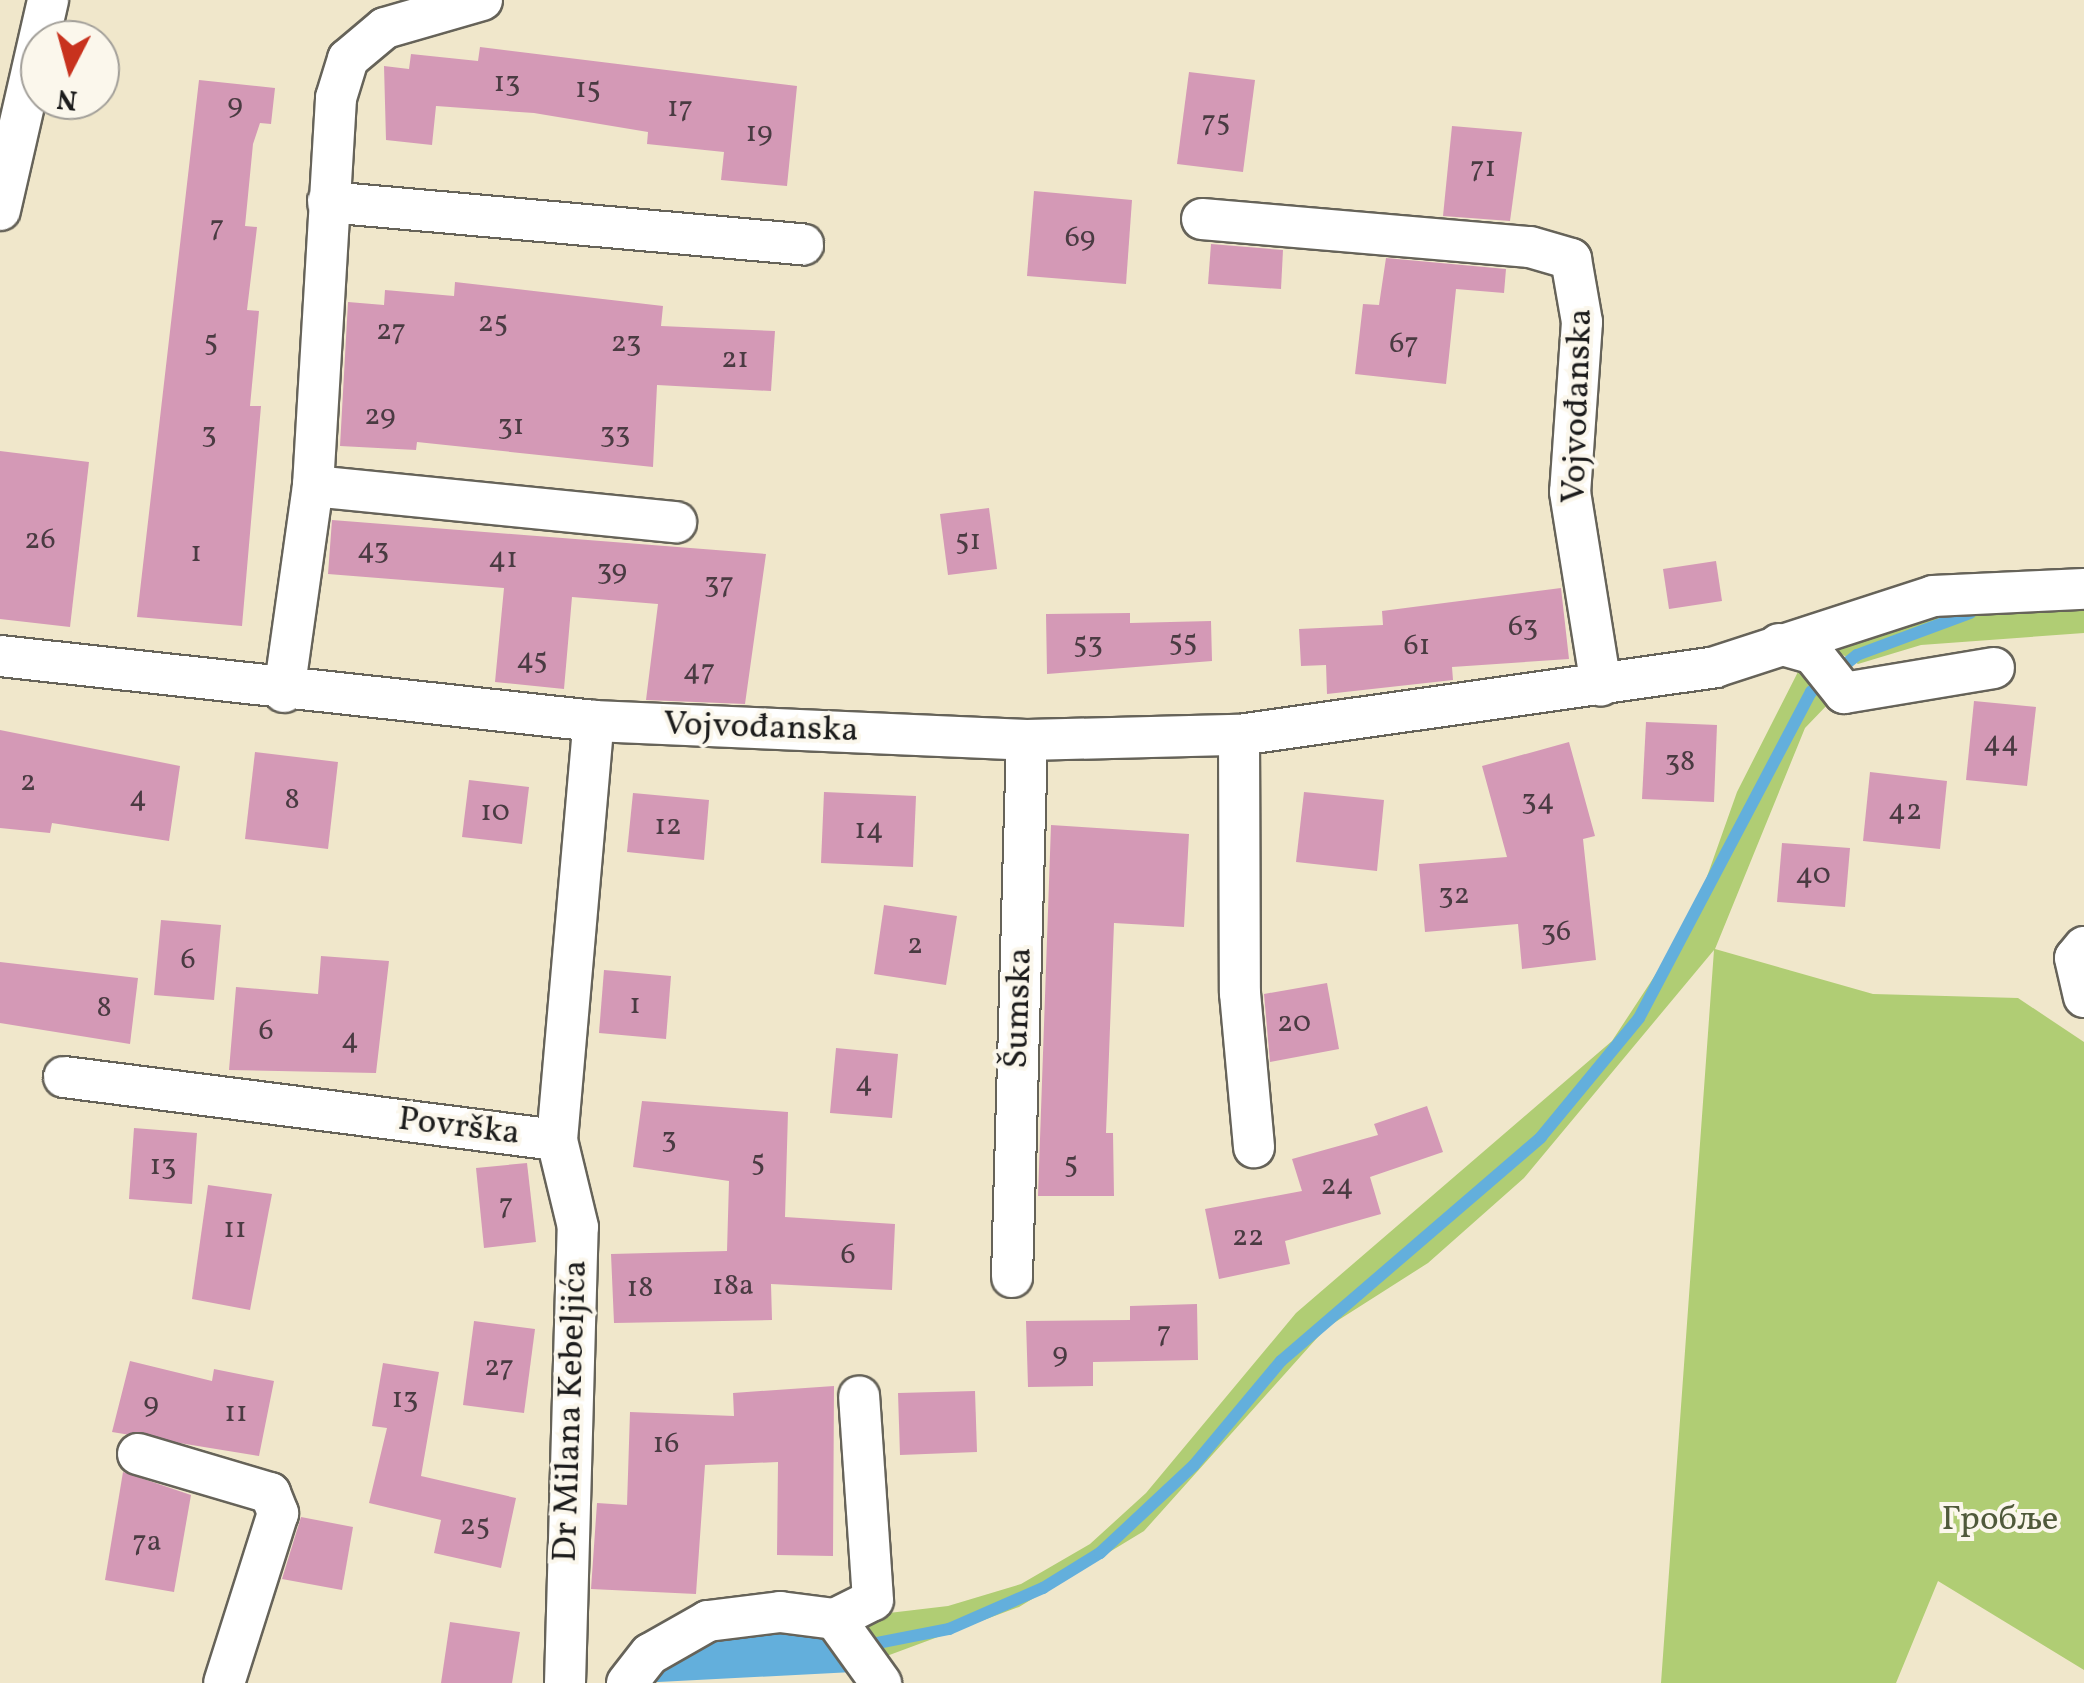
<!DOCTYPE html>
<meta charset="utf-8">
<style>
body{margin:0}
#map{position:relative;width:2084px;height:1683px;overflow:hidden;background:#f0e7cb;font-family:Vollkorn,serif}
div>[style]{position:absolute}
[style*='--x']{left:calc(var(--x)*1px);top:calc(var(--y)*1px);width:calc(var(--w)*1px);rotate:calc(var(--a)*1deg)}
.green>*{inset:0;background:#b0cd74}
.water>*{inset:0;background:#63afdc}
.stream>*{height:12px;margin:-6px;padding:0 6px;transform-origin:6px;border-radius:6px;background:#63afdc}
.building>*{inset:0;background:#d499b6}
.roads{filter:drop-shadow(2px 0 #666359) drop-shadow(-2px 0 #666359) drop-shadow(0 2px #666359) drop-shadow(0 -2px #666359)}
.street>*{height:40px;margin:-20px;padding:0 20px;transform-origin:20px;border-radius:20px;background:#fff}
span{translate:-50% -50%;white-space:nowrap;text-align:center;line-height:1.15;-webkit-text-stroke:8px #fbf7ec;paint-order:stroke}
.number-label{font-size:30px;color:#4a3b42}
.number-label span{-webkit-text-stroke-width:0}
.street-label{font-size:35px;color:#1c1c1c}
.park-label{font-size:35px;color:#505a3b}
.north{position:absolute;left:20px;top:20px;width:100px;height:100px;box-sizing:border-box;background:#fbf7ec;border:2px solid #a29f99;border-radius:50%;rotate:186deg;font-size:28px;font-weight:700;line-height:40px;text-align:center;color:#1c1c1c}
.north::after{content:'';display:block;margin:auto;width:35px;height:45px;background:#c8321e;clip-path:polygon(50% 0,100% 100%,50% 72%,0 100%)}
</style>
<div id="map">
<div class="green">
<div style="clip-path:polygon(2084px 607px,2084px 633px,1921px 645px,1858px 664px,1825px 644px,1894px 617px)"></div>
<div style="clip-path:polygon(1804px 660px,1830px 702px,1805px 728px,1715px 949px,1873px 994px,2018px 998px,2084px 1042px,2084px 1670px,1938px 1581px,1896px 1683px,1661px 1683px,1714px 950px,1524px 1178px,1428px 1263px,1326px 1328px,1144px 1531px,1019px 1607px,884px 1657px,855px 1617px,948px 1606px,1021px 1584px,1090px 1544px,1146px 1493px,1296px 1313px,1612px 1041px,1692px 919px,1737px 792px)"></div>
</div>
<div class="water">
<div style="clip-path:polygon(725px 1632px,826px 1632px,853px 1672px,639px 1683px)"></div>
</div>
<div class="stream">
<div style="--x:862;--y:1646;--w:89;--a:-11.1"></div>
<div style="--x:949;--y:1629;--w:103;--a:-23.6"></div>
<div style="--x:1043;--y:1588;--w:67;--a:-31.6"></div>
<div style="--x:1100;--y:1553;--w:129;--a:-43.1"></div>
<div style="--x:1194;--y:1465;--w:136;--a:-50.1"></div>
<div style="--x:1281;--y:1361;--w:343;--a:-40.7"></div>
<div style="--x:1541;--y:1137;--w:154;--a:-50.5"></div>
<div style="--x:1639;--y:1018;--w:369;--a:-62.2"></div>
<div style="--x:1811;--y:692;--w:59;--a:-38.8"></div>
<div style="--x:1857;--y:655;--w:121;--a:-20.4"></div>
</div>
<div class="building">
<div style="clip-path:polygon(480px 47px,797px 86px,787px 186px,721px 180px,724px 152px,647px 144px,648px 132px,534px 113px,436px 106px,432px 145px,386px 140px,384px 66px,409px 69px,411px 54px,478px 61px)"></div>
<div style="clip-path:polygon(1189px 72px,1255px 80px,1243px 172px,1177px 164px)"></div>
<div style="clip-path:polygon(199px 80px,275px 88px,271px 124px,260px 123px,253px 144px,245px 226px,257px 227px,247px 310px,259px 311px,250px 406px,261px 406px,242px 626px,137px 617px)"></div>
<div style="clip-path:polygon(1452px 126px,1522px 132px,1510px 221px,1443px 216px)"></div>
<div style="clip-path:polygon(1034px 191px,1132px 200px,1126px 284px,1027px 276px)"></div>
<div style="clip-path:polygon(1211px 244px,1283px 250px,1281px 289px,1208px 284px)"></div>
<div style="clip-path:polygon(1386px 258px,1506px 269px,1504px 293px,1456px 289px,1446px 384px,1355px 374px,1363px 304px,1379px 305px)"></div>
<div style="clip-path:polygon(455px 282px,663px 306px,661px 326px,775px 331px,771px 391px,657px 385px,653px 467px,417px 442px,416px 450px,340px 446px,348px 302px,384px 305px,385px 290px,454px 296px)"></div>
<div style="clip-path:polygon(0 451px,89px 462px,70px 627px,0 619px)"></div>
<div style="clip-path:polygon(989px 508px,997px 569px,948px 575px,940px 514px)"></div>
<div style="clip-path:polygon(332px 520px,766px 554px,745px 704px,646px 700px,658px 604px,572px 597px,564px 689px,495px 682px,504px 588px,328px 574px)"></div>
<div style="clip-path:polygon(1716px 561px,1722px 601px,1669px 609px,1663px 569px)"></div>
<div style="clip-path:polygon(1561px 588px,1569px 659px,1452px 667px,1453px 680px,1327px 694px,1326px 665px,1301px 666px,1299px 629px,1383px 625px,1382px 611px)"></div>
<div style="clip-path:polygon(1130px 613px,1130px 623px,1211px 621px,1212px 661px,1047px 674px,1046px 614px)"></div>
<div style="clip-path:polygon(1974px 701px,2036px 707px,2027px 786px,1966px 780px)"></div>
<div style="clip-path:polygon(1646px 722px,1717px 725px,1714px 802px,1642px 799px)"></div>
<div style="clip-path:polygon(0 730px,180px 766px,169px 841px,52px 823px,50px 833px,0 828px)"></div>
<div style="clip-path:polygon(1569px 742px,1595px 836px,1583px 839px,1596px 960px,1522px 969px,1518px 924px,1425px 932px,1419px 864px,1507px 857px,1482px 766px)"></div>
<div style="clip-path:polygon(255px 752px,338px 762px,328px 849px,245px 839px)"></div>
<div style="clip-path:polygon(1870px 772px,1947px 781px,1940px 849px,1863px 841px)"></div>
<div style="clip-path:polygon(469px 780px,529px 787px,522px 844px,462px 837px)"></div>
<div style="clip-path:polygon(824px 792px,916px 796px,913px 867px,821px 863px)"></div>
<div style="clip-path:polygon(1304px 792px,1384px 800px,1377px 871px,1296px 862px)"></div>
<div style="clip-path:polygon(633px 793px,709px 800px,704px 860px,627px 852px)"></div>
<div style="clip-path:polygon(1051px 825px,1189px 834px,1184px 927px,1114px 923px,1106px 1133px,1113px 1133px,1114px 1196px,1038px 1196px)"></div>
<div style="clip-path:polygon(1782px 843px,1850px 848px,1845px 907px,1777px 902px)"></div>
<div style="clip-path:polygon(884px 905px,957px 916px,946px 985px,874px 974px)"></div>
<div style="clip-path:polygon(161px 920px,221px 925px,214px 1000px,154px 995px)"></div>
<div style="clip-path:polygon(321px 956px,389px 961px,376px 1073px,229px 1070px,236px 987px,318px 994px)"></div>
<div style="clip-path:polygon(0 962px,138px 978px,130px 1044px,0 1023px)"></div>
<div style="clip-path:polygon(604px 970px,671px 976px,666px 1039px,599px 1033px)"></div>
<div style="clip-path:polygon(1327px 983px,1339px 1049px,1270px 1062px,1264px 994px)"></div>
<div style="clip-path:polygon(836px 1048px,898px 1054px,892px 1118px,830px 1113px)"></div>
<div style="clip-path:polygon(642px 1101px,788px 1112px,785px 1217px,895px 1224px,892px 1290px,771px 1284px,772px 1320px,614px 1323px,611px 1254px,727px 1251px,729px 1181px,633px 1167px)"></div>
<div style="clip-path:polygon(1427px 1106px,1443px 1152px,1370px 1177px,1381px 1214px,1285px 1241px,1290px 1264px,1219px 1279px,1205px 1209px,1302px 1191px,1292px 1159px,1378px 1135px,1374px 1124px)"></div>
<div style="clip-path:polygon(134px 1128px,197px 1133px,192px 1204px,129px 1199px)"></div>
<div style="clip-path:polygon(527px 1163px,536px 1242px,484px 1248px,476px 1168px)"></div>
<div style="clip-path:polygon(208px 1185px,272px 1194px,250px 1310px,192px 1299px)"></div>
<div style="clip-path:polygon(1197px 1304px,1198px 1360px,1093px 1362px,1093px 1386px,1028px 1387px,1026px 1321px,1130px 1320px,1130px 1306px)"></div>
<div style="clip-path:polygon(474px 1321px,535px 1329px,524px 1413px,463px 1405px)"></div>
<div style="clip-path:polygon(130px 1361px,212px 1381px,214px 1369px,274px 1381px,259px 1456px,112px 1432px)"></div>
<div style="clip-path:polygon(383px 1363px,439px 1372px,421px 1476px,516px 1498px,501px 1568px,434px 1553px,441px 1520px,369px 1503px,387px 1428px,372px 1426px)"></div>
<div style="clip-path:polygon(834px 1386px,833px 1556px,777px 1555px,778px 1462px,705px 1465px,696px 1594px,591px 1589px,597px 1503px,627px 1505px,630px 1412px,734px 1416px,733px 1393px)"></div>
<div style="clip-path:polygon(975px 1391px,977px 1452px,900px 1455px,898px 1393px)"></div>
<div style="clip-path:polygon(123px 1472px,191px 1495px,174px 1592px,105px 1580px)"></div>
<div style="clip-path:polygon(301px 1517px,353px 1527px,342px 1590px,282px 1579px)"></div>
<div style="clip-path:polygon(450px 1622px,520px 1632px,512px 1683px,441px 1683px)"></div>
</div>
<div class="roads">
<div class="street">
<div style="--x:328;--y:202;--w:477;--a:5.1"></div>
<div style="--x:0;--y:210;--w:215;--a:-77.1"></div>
<div style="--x:1202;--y:219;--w:329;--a:4.9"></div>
<div style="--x:1530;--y:247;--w:43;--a:16.3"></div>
<div style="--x:1571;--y:259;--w:64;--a:80.1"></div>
<div style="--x:1582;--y:322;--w:170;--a:94"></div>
<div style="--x:1570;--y:492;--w:196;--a:80.9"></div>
<div style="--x:313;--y:486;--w:365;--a:5.7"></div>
<div style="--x:1779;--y:644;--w:35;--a:16"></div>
<div style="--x:1813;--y:654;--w:50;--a:51.5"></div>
<div style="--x:1844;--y:693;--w:152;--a:-9.5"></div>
<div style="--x:0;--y:656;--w:598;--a:6.24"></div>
<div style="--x:594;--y:721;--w:433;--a:2.5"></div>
<div style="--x:1027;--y:740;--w:212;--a:-1.4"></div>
<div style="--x:1239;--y:735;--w:481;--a:-8.1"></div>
<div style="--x:1715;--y:667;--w:229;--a:-18"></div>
<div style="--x:1933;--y:596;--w:151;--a:-2.7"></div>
<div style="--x:284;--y:692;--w:208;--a:-82"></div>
<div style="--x:313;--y:486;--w:389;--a:-86.6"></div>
<div style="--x:336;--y:98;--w:41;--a:-72.9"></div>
<div style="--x:348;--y:59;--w:48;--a:-40"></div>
<div style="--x:385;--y:28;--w:101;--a:-16.1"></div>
<div style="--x:1239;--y:735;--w:258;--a:89.8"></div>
<div style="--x:1240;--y:993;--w:155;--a:84.8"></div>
<div style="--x:2084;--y:947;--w:14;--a:129"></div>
<div style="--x:2075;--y:958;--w:40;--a:77"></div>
<div style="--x:64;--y:1077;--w:497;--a:7.3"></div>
<div style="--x:1012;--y:1277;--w:537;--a:-88.4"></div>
<div style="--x:138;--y:1454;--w:138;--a:16.5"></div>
<div style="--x:270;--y:1493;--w:22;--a:68"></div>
<div style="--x:278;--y:1513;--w:178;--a:107.6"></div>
<div style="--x:835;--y:1619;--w:79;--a:54.3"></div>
<div style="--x:565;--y:1683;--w:456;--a:-88.4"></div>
<div style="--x:578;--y:1227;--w:89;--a:-103.6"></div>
<div style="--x:557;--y:1140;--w:421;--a:-85"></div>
<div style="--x:627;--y:1683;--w:37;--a:-52"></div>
<div style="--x:650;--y:1654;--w:67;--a:-29.6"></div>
<div style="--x:708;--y:1621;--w:73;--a:-7.1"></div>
<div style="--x:780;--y:1612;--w:55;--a:7.3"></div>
<div style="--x:835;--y:1619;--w:42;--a:-26.6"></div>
<div style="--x:873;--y:1600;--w:204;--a:-93.9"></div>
</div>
</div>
<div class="number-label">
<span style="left:507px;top:83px">13</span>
<span style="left:588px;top:89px">15</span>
<span style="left:235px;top:105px">9</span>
<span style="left:680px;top:108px">17</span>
<span style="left:1216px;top:122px">75</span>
<span style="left:759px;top:133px">19</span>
<span style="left:1483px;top:168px">71</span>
<span style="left:217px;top:227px">7</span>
<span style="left:1080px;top:238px">69</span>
<span style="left:493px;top:323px">25</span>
<span style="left:391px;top:331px">27</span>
<span style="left:211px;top:342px">5</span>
<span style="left:626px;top:343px">23</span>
<span style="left:1404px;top:344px">67</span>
<span style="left:735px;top:359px">21</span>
<span style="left:380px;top:416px">29</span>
<span style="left:511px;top:426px">31</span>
<span style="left:209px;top:434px">3</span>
<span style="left:615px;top:434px">33</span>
<span style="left:40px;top:540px">26</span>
<span style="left:968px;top:541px">51</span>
<span style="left:373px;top:550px">43</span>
<span style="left:196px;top:553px">1</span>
<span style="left:503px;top:559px">41</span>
<span style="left:612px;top:571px">39</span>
<span style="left:719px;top:584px">37</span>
<span style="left:1523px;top:627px">63</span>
<span style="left:1183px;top:642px">55</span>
<span style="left:1088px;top:644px">53</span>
<span style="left:1417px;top:646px">61</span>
<span style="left:532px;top:660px">45</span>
<span style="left:699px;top:671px">47</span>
<span style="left:2001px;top:743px">44</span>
<span style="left:1680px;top:762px">38</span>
<span style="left:28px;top:782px">2</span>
<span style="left:138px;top:798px">4</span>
<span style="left:292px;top:800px">8</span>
<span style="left:1538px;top:801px">34</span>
<span style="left:1905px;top:811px">42</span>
<span style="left:495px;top:812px">10</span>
<span style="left:668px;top:826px">12</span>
<span style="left:869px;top:830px">14</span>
<span style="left:1813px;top:875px">40</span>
<span style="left:1454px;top:895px">32</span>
<span style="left:1556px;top:932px">36</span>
<span style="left:915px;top:945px">2</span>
<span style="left:188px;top:960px">6</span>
<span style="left:635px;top:1005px">1</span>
<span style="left:104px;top:1008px">8</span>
<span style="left:1294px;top:1023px">20</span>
<span style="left:266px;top:1031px">6</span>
<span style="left:350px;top:1040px">4</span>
<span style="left:864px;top:1083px">4</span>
<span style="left:669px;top:1139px">3</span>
<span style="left:758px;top:1162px">5</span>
<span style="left:1071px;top:1164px">5</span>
<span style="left:163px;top:1166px">13</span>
<span style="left:1337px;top:1186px">24</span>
<span style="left:506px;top:1205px">7</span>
<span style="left:235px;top:1229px">11</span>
<span style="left:1248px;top:1237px">22</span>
<span style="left:848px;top:1255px">6</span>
<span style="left:733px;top:1286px">18a</span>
<span style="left:640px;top:1288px">18</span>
<span style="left:1164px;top:1333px">7</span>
<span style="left:1060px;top:1354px">9</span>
<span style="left:499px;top:1367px">27</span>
<span style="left:405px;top:1399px">13</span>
<span style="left:151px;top:1404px">9</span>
<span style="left:236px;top:1413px">11</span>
<span style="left:666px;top:1444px">16</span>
<span style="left:475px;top:1526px">25</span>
<span style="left:147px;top:1542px">7a</span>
</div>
<div class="street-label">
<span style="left:1578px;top:406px;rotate:-88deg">Vojvođanska</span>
<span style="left:761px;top:728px;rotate:2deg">Vojvođanska</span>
<span style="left:1019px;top:1008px;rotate:-88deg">Šumska</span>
<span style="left:459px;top:1127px;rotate:7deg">Površka</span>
<span style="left:571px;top:1411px;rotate:-88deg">Dr Milana Kebeljića</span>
</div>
<div class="park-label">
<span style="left:2000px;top:1520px">Гробље</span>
</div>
<div class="north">N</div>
</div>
